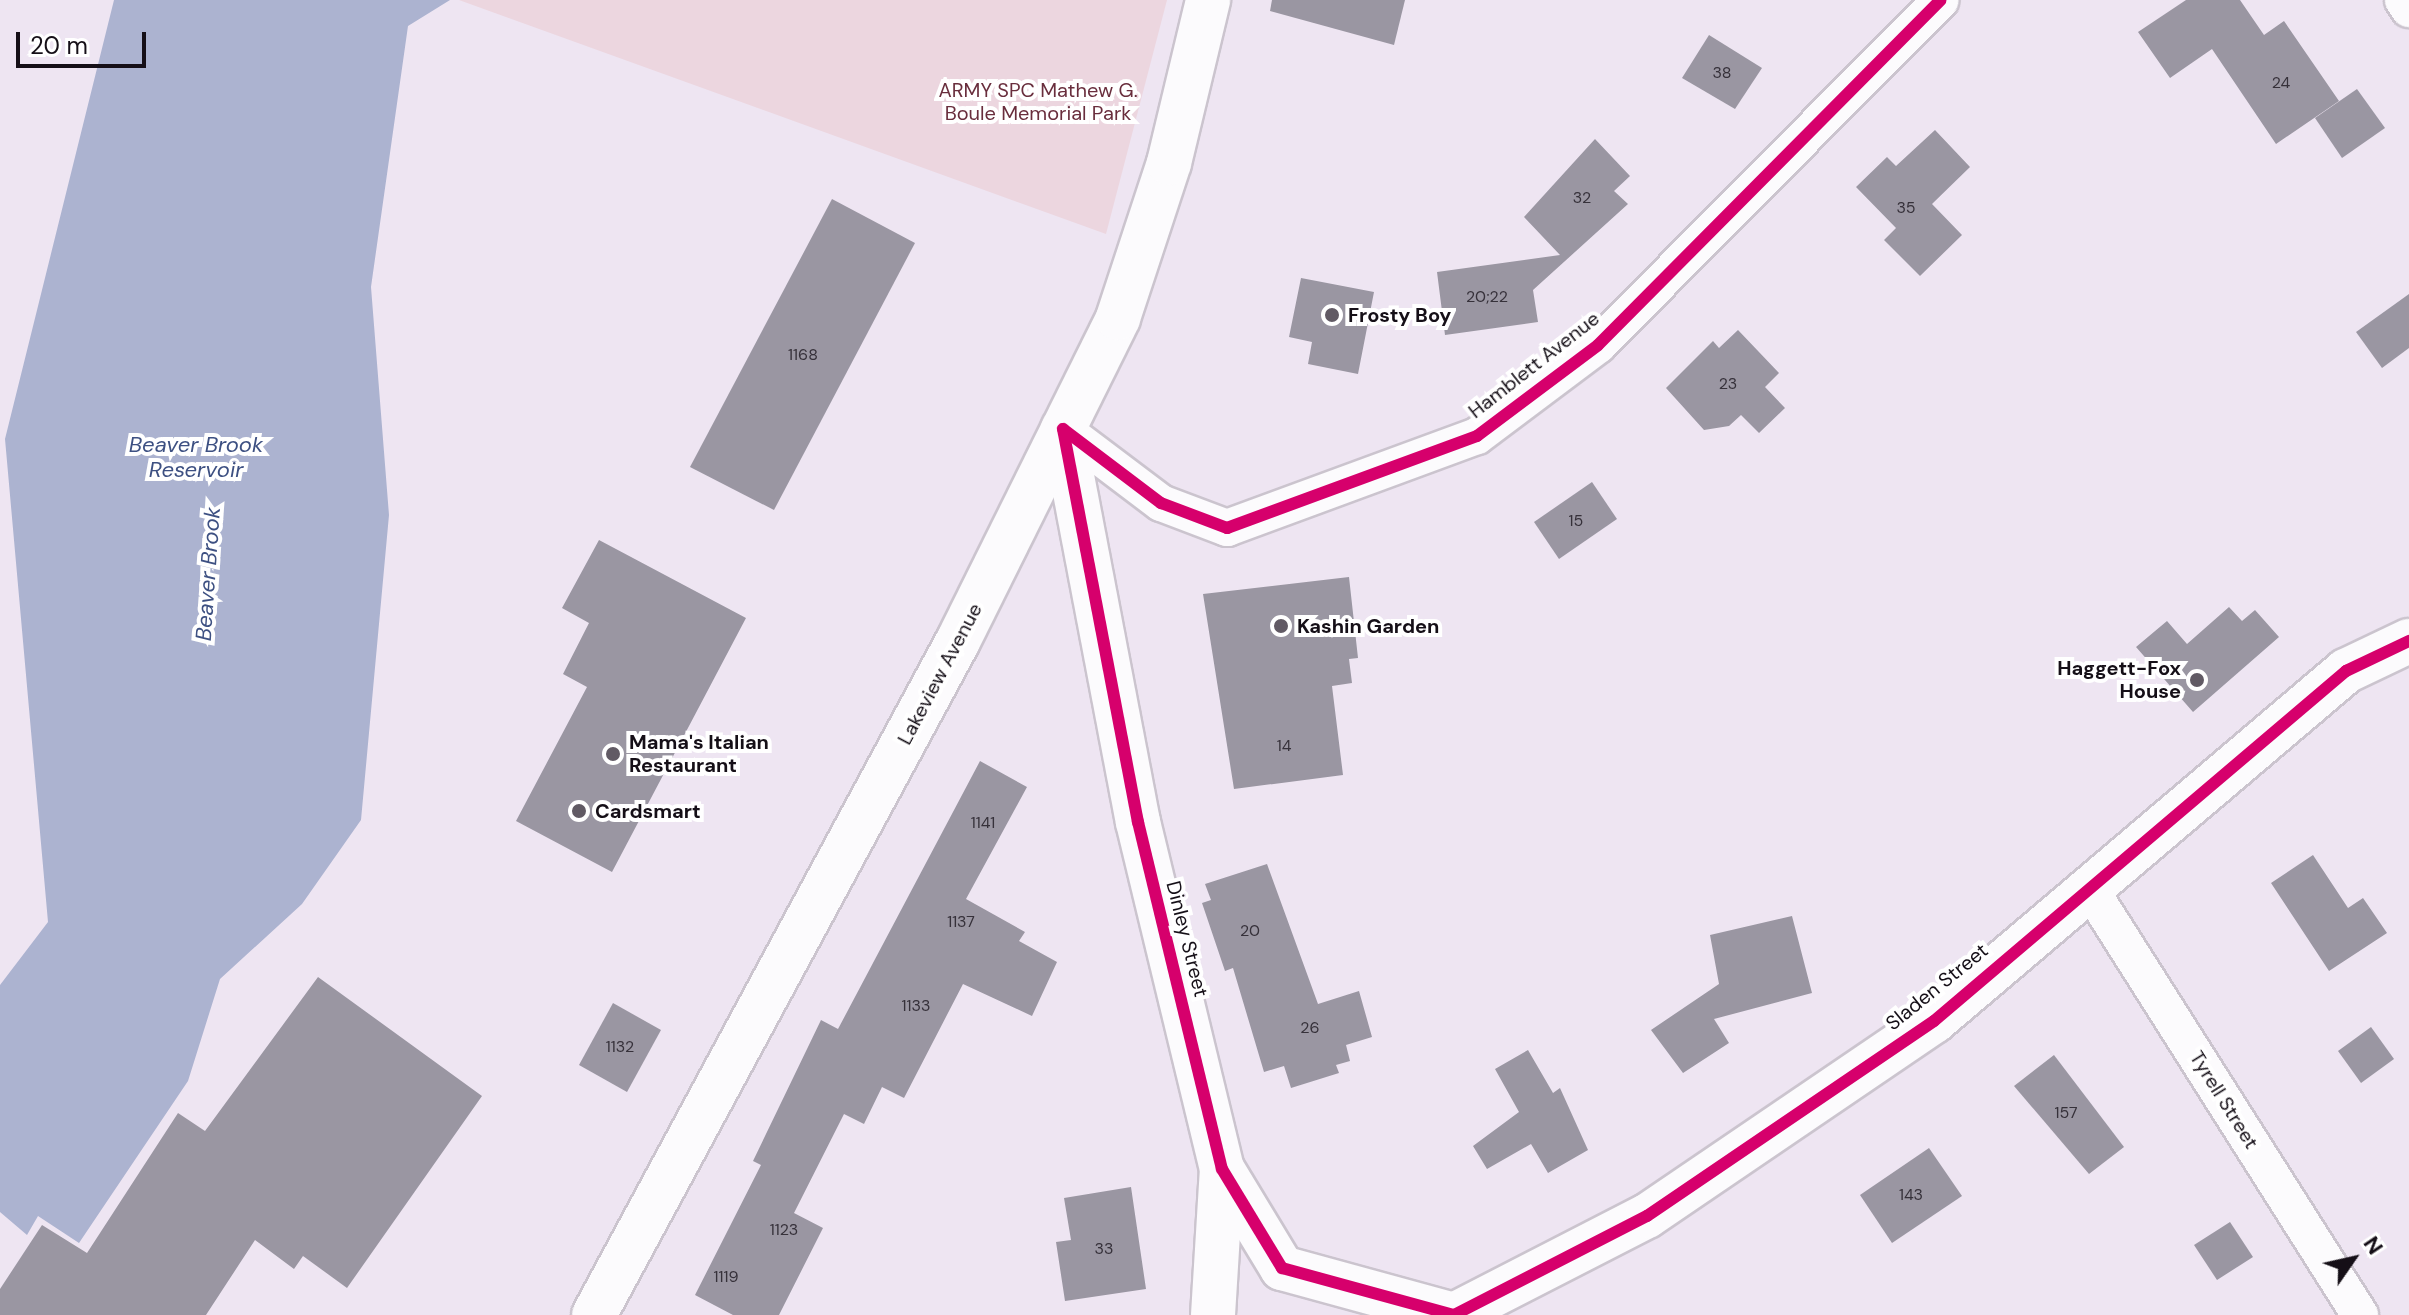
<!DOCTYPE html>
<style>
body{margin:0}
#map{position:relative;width:2409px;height:1315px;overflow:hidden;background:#eee5f2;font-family:"DM Sans",sans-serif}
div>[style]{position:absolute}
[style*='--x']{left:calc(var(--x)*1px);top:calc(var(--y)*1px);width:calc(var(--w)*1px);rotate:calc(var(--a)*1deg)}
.green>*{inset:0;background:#ecd6df}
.water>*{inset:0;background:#acb3d0}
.building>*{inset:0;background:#9a96a2}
.roads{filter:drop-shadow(2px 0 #cbc4ce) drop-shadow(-2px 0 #cbc4ce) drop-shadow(0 2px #cbc4ce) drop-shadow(0 -2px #cbc4ce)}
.minor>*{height:36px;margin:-18px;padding:0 18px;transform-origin:18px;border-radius:18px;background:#fcfbfd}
.tertiary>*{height:44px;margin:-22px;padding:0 22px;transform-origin:22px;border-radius:22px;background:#fcfbfd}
.secondary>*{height:44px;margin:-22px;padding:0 22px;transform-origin:22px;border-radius:22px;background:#fcfbfd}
.cycleway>*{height:12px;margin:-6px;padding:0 6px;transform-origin:6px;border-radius:6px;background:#d6006c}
.dots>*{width:22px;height:22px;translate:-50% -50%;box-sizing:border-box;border:4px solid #fff;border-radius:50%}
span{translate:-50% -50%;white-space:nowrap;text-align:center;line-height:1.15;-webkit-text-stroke:8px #fff;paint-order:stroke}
.number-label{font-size:16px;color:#36313a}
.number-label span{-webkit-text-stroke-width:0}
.park-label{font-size:20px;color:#692e3d}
.poi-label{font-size:20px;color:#150f17;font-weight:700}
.left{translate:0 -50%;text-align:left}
.right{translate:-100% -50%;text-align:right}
.street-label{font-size:20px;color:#150f17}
.water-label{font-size:22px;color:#3d5082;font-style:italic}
.north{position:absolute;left:2313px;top:1219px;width:80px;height:80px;-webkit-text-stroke:6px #fff;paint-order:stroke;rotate:56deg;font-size:22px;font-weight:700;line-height:32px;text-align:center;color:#150f17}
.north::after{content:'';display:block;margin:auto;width:28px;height:36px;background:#150f17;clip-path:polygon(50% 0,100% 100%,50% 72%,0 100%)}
.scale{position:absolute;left:16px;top:32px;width:130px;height:36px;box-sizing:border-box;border:4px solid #150f17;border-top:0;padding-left:10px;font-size:24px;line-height:28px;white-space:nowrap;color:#150f17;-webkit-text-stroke:6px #fff;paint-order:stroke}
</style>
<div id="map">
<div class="green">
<div style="clip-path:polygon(459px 0,1167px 0,1106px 234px)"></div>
</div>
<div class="water">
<div style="clip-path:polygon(114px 0,450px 0,408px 26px,371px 287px,389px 515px,361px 820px,302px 904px,220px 979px,188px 1081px,79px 1243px,38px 1216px,27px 1235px,0 1212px,0 985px,48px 922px,5px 439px)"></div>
</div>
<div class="building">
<div style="clip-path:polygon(1272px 0,1405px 0,1394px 45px,1270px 11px)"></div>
<div style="clip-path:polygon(2186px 0,2240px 0,2264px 35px,2284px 21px,2339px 101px,2276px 144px,2212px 49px,2170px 78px,2138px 32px)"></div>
<div style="clip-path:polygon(1709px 35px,1762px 68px,1735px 109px,1682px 78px)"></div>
<div style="clip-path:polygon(2357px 89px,2385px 128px,2342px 158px,2315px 118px)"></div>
<div style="clip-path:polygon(1935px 130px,1970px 167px,1932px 204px,1962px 235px,1920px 276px,1884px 240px,1896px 228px,1856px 187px,1887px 157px,1896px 166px)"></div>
<div style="clip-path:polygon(1595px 139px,1630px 176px,1614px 191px,1628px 204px,1533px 290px,1538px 322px,1445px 335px,1437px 272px,1560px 255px,1524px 217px)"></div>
<div style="clip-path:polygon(832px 199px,915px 243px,774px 510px,690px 467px)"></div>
<div style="clip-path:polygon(1301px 278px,1374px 292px,1358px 374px,1308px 364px,1312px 342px,1289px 337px)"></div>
<div style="clip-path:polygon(2409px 294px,2409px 348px,2382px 368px,2356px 332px)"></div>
<div style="clip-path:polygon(1738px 330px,1779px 373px,1765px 387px,1785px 408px,1759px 433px,1741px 415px,1729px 426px,1704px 430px,1666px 388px,1713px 341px,1719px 348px)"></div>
<div style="clip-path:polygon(1592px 482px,1617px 519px,1559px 559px,1534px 522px)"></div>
<div style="clip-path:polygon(599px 540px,746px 618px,612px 872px,516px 821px,587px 687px,563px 674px,589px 623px,562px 608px)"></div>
<div style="clip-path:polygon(1349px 577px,1358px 658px,1349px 659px,1352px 683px,1332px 686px,1343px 775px,1234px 789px,1203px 594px)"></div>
<div style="clip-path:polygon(2229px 607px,2242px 621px,2255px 610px,2279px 637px,2193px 712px,2136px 647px,2167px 621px,2187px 644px)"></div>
<div style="clip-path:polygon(980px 761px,1027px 787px,966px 899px,1025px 932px,1019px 941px,1057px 962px,1032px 1016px,963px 984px,904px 1098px,882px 1087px,864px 1124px,844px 1114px,794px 1213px,823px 1228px,779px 1315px,733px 1315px,695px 1295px,761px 1165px,753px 1161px,821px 1020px,838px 1029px)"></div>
<div style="clip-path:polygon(2313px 855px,2348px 908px,2363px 898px,2387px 933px,2329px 971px,2271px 883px)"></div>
<div style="clip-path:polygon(1267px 864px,1318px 1004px,1359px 991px,1372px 1037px,1346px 1045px,1350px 1061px,1336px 1065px,1339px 1073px,1291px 1088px,1284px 1066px,1264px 1072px,1233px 968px,1225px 971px,1202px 903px,1211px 900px,1205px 884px)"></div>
<div style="clip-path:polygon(1792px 916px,1812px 993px,1714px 1019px,1729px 1043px,1683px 1073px,1651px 1030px,1719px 984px,1710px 935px)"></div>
<div style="clip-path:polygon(318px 977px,482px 1096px,347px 1288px,303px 1256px,294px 1269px,255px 1240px,206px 1315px,0 1315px,0 1289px,42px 1225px,87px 1253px,178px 1113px,205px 1131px)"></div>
<div style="clip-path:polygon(613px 1003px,661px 1030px,627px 1092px,579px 1065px)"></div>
<div style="clip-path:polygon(2371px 1027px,2394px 1059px,2361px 1083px,2338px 1051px)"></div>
<div style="clip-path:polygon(1528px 1050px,1553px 1093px,1560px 1088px,1588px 1150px,1548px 1173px,1531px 1144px,1487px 1169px,1473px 1146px,1519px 1112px,1495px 1069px)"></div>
<div style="clip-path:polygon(2054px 1055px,2124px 1147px,2089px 1174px,2014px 1086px)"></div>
<div style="clip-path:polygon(1929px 1148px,1962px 1196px,1892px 1243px,1860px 1195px)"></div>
<div style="clip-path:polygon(1131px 1187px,1146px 1289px,1065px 1301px,1056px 1242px,1071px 1240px,1064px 1198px)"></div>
<div style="clip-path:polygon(2230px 1222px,2253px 1257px,2217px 1280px,2194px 1245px)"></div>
</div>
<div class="roads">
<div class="minor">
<div style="--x:2403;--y:0;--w:11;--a:56"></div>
<div style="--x:1063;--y:429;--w:123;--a:37.1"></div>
<div style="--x:1161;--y:503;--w:71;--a:20.7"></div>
<div style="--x:1227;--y:528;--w:266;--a:-20.2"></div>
<div style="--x:1477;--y:436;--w:151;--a:-36.9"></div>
<div style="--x:1598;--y:345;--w:486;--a:-45.2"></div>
<div style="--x:2088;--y:886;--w:508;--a:57.62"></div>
</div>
<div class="tertiary">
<div style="--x:1063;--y:429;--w:400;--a:79.2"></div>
<div style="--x:1138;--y:822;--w:357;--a:76.4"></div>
<div style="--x:1222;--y:1169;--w:116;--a:58.8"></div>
<div style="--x:1282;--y:1268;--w:178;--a:15.3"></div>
<div style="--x:1213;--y:1315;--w:146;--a:-86.5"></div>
<div style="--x:1454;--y:1315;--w:217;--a:-27.2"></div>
<div style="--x:1647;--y:1216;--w:347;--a:-34.2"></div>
<div style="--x:1934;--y:1021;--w:541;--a:-40.35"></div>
<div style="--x:2346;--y:671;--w:70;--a:-25.5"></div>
</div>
<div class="secondary">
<div style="--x:594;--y:1315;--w:766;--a:-61.63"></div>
<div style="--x:958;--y:641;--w:360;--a:-63.6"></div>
<div style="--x:1118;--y:318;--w:163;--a:-71.8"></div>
<div style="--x:1169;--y:163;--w:168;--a:-76.5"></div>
</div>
</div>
<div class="cycleway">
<div style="--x:1063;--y:429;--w:123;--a:37.1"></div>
<div style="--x:1161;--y:503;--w:71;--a:20.7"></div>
<div style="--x:1227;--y:528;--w:266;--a:-20.2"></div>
<div style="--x:1477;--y:436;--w:151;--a:-36.9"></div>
<div style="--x:1598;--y:345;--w:486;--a:-45.2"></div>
<div style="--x:1063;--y:429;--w:400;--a:79.2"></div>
<div style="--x:1138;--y:822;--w:357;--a:76.4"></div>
<div style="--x:1222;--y:1169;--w:116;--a:58.8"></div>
<div style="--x:1282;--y:1268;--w:178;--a:15.3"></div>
<div style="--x:1454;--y:1315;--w:217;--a:-27.2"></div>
<div style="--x:1647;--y:1216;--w:347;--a:-34.2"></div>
<div style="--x:1934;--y:1021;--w:541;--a:-40.35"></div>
<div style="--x:2346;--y:671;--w:70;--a:-25.5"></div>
</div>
<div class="dots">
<div style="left:1332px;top:315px;background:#615a64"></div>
<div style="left:1281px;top:626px;background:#615a64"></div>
<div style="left:2197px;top:680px;background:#615a64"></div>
<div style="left:613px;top:754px;background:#615a64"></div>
<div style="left:579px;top:811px;background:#615a64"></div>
</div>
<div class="number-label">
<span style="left:1722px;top:73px">38</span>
<span style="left:2281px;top:83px">24</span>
<span style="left:1582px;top:198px">32</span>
<span style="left:1906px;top:208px">35</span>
<span style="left:1487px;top:297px">20;22</span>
<span style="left:803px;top:355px">1168</span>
<span style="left:1728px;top:384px">23</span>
<span style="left:1576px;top:521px">15</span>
<span style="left:1284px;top:746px">14</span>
<span style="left:983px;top:823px">1141</span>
<span style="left:961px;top:922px">1137</span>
<span style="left:1250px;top:931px">20</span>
<span style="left:916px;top:1006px">1133</span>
<span style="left:1310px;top:1028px">26</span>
<span style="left:620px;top:1047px">1132</span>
<span style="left:2066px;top:1113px">157</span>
<span style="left:1911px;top:1195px">143</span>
<span style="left:784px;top:1230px">1123</span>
<span style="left:1104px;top:1249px">33</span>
<span style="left:726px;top:1277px">1119</span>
</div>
<div class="park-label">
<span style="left:1038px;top:102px">ARMY SPC Mathew G.<br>Boule Memorial Park</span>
</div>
<div class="poi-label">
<span class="left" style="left:1348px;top:315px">Frosty Boy</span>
<span class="left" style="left:1297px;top:626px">Kashin Garden</span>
<span class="right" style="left:2181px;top:680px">Haggett-Fox<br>House</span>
<span class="left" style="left:629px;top:754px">Mama's Italian<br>Restaurant</span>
<span class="left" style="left:595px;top:811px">Cardsmart</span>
</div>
<div class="street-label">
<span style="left:1534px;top:365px;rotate:-38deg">Hamblett Avenue</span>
<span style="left:940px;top:674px;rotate:-62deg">Lakeview Avenue</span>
<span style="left:1187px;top:939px;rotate:76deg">Dinley Street</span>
<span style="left:1937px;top:987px;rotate:-39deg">Sladen Street</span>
<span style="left:2224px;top:1100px;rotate:58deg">Tyrell Street</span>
</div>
<div class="water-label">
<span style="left:196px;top:457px">Beaver Brook<br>Reservoir</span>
<span style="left:208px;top:574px;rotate:-86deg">Beaver Brook</span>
</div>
<div class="north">N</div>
<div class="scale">20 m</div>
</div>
